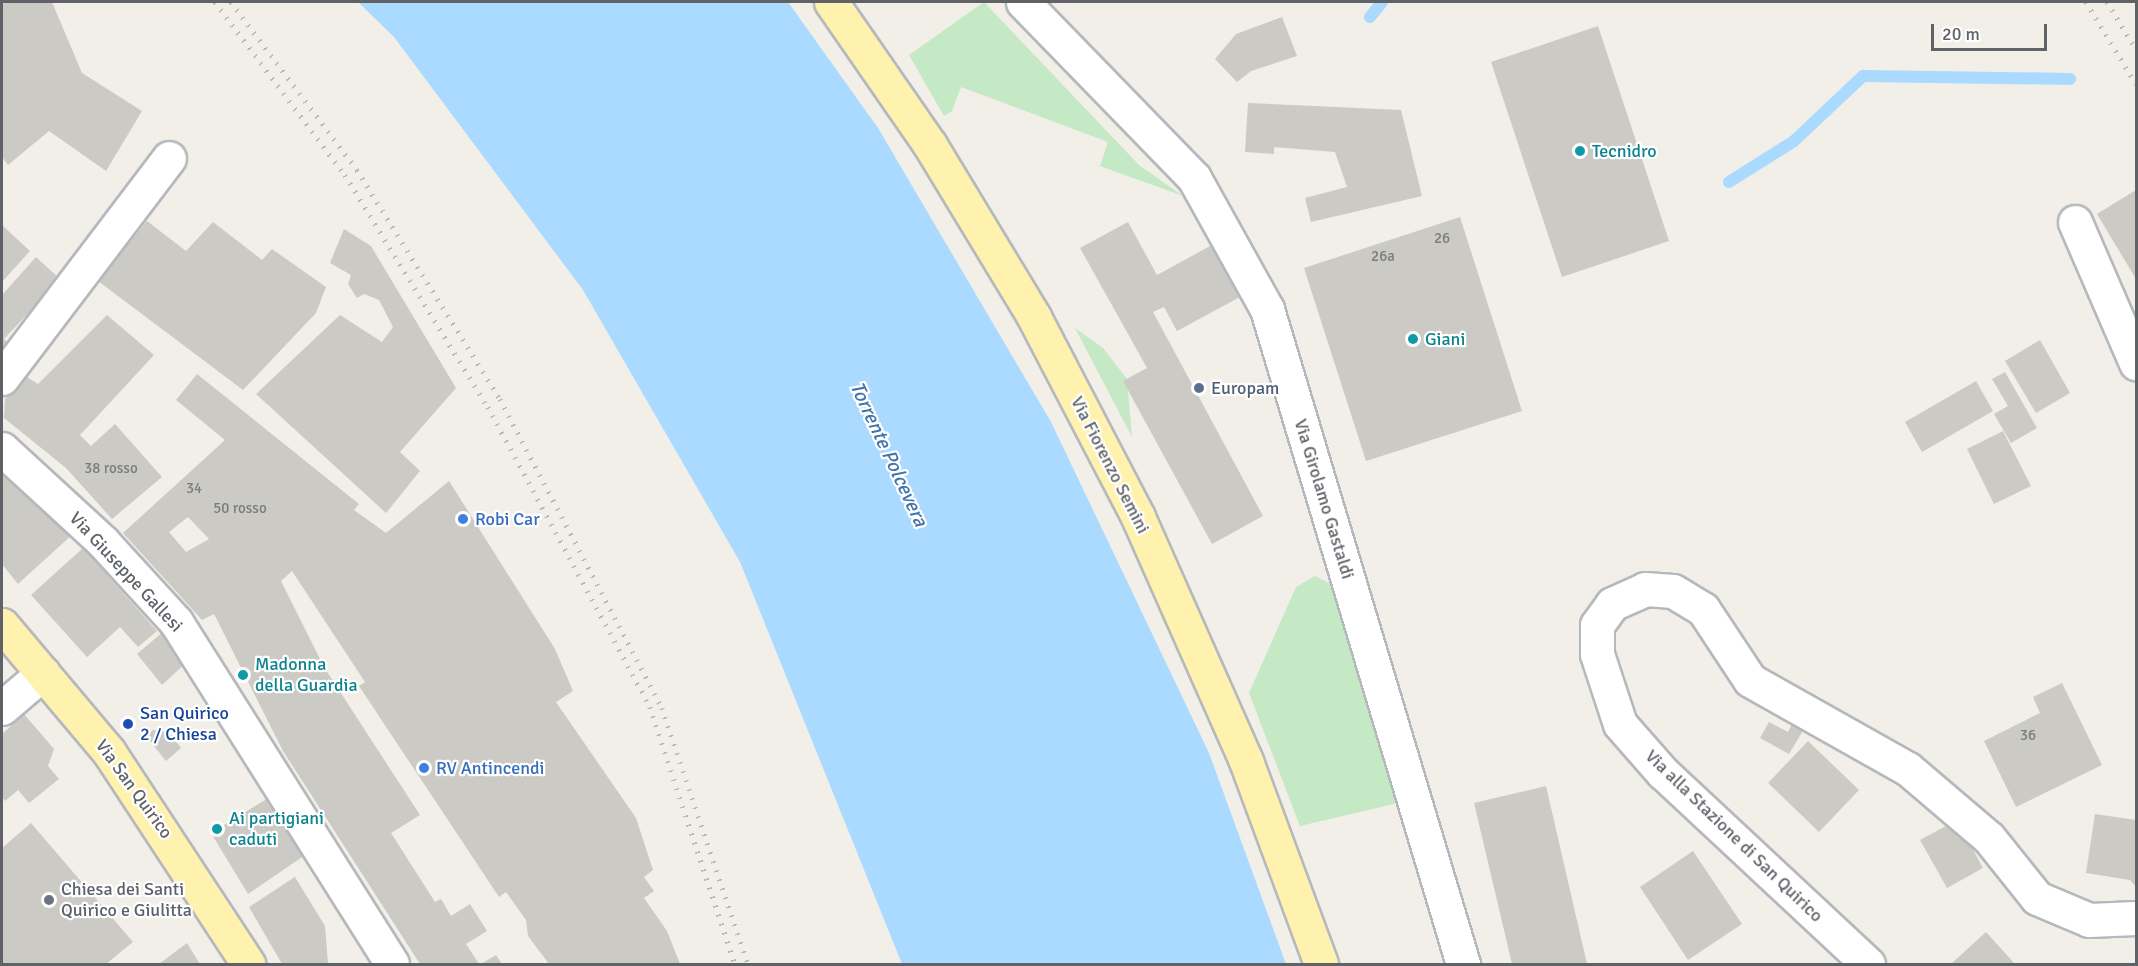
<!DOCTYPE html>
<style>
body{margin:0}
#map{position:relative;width:2138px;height:966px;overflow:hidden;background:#f1efe8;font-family:Signika,sans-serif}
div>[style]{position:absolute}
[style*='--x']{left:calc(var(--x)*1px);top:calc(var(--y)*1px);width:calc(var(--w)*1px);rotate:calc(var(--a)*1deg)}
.green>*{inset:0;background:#c5e8c5}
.water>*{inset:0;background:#aadaff}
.stream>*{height:12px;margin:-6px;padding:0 6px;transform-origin:6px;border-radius:6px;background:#aadaff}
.building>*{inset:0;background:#cccac5}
.roads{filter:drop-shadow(2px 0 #b5b8bc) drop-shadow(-2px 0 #b5b8bc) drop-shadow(0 2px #b5b8bc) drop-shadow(0 -2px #b5b8bc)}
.minor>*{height:33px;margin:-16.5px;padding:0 16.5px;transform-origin:16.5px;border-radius:16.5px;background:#fff}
.major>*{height:33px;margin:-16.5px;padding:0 16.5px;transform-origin:16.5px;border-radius:16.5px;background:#fff2af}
.rail>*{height:4.5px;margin-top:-2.25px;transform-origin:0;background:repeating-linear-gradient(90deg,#b6b7b8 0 1.5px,transparent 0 9.5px)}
.dots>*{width:16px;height:16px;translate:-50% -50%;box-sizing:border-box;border:3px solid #fff;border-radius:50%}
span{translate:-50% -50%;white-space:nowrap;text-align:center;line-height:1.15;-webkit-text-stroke:4.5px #fff;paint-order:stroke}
.number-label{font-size:15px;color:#7a7d7f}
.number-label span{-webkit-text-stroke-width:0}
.culture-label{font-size:18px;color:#0d838f}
.left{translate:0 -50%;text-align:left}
.service-label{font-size:18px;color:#4e5e75}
.street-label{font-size:18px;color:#5f6368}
.shop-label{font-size:18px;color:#366cbe}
.transit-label{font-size:18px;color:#164399}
.worship-label{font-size:18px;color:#5b616d}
.water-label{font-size:20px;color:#4174aa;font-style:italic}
.frame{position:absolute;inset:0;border:3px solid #5f6368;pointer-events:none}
.scale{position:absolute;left:1931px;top:24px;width:116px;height:27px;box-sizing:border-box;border:3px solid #5f6368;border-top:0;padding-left:8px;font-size:18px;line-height:21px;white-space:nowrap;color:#5f6368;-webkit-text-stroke:4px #fff;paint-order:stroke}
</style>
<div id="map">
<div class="green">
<div style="clip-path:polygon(984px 2px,1139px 165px,1183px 196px,1100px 166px,1108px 142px,961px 87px,952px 111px,944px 116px,909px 55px)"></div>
<div style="clip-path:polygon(1075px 328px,1103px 348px,1127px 379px,1132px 437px)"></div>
<div style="clip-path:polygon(1315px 576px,1335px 586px,1398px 803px,1300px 826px,1249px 693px,1296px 587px)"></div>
</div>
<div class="water">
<div style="clip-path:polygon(358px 2px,788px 2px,878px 128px,1051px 422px,1209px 753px,1286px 964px,902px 964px,740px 562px,583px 290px,394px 37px)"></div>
</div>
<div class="stream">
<div style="--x:1370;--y:17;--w:19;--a:-51"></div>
<div style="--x:1729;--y:182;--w:77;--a:-32.2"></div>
<div style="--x:1794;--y:141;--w:95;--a:-43.3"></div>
<div style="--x:1863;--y:76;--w:207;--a:0.8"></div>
</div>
<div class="building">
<div style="clip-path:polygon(2px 2px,52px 2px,82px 73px,142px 111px,106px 171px,49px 131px,8px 165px,2px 157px)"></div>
<div style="clip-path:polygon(1282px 17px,1297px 56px,1251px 71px,1237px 82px,1215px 59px,1236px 34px)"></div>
<div style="clip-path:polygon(1598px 26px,1669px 241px,1562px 277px,1491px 62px)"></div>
<div style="clip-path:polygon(1248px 103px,1401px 110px,1422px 196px,1311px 222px,1305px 198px,1347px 187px,1335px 152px,1274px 147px,1274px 154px,1245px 152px)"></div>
<div style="clip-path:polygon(2136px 190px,2136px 279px,2097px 214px)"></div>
<div style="clip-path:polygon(1460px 217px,1522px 411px,1366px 461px,1304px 268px)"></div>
<div style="clip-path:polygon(147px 221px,186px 251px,213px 222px,262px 260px,272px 249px,326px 287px,316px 313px,243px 390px,98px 281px)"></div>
<div style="clip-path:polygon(1128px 222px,1157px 275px,1212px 245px,1240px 297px,1177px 331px,1164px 307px,1153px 312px,1263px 516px,1212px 544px,1123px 381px,1147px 368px,1080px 248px)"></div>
<div style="clip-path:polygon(2px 225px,30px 251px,2px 282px)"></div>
<div style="clip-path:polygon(344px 229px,371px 246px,456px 388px,400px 452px,420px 471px,386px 513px,256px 394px,340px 315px,382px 342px,393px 327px,379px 300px,364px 294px,357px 298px,348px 284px,351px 275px,330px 263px)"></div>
<div style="clip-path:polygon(36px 257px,60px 279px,4px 339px,14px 348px,2px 361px,2px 295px)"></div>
<div style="clip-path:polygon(107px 315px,154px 355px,80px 435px,91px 446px,115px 424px,162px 477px,112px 519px,66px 468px,4px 418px,5px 399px,27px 377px,38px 384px)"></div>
<div style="clip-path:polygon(2040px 340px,2070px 393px,2036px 413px,2005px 361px)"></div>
<div style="clip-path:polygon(2005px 372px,2037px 428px,2011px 443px,1994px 414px,2008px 406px,1992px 379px)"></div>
<div style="clip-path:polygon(evenodd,197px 374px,359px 504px,354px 510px,386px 533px,449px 481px,555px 649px,573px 691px,556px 702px,636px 818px,653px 870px,644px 877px,654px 891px,644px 898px,667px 931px,680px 964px,549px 964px,528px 936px,526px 920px,506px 892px,499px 897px,359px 686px,365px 682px,292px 571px,281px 581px,324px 667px,420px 815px,391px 833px,435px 902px,441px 899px,451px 916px,470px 904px,487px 931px,466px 944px,479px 964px,420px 964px,283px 751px,214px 614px,202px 620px,123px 533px,225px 440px,176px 400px,197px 374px,188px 517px,209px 539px,186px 552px,169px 532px,188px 517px)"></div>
<div style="clip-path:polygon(1976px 381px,1993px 411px,1922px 452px,1905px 422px)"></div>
<div style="clip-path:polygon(2003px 431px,2031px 486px,1994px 504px,1967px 449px)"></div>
<div style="clip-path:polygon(2px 462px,74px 533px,18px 584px,2px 564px)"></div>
<div style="clip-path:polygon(83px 548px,157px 631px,138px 647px,120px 627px,87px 657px,31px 595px)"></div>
<div style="clip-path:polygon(164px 631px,189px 660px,162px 685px,137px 654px)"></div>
<div style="clip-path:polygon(2062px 683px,2102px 765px,2016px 807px,1984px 741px,2040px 713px,2033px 697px)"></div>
<div style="clip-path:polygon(24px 714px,54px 749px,48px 766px,59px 779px,29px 803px,18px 790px,5px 801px,2px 797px,2px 734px)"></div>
<div style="clip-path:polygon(1769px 722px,1788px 732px,1793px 722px,1804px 729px,1789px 754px,1760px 738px)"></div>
<div style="clip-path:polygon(153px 730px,169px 732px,181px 748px,166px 761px,146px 736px)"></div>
<div style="clip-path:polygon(1808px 741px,1859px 790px,1819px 832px,1768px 783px)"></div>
<div style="clip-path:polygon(1546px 786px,1587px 964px,1512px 964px,1474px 803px)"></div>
<div style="clip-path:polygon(273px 795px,308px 853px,248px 894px,211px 833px)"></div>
<div style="clip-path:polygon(2095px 814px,2136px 820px,2136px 887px,2130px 880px,2086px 873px)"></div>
<div style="clip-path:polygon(1957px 820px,1983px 868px,1947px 888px,1920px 840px)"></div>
<div style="clip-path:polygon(31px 823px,133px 942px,106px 964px,2px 964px,2px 848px)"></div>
<div style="clip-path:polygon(1693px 851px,1742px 924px,1688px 960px,1640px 887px)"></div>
<div style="clip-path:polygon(295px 877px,325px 926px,328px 964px,282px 964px,249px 907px)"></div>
<div style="clip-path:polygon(1986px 932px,2015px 964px,1951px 964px)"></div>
<div style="clip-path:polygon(187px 943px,200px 964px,159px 964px)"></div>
<div style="clip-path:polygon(496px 955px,502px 964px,481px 964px)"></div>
</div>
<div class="roads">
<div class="minor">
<div style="--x:1023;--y:2;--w:245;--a:45.8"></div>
<div style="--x:1194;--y:178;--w:150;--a:60.9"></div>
<div style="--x:1267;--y:309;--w:684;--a:73.34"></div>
<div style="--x:2075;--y:222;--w:154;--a:66.6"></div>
<div style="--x:2;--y:378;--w:276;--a:-52.8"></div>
<div style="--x:2;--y:449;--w:137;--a:42.6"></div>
<div style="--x:103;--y:542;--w:108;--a:47.6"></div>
<div style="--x:176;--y:622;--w:404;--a:57.7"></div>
<div style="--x:2;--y:708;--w:54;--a:-40.5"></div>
<div style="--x:1868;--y:964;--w:280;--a:-137"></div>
<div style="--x:1663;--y:773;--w:65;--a:-131.3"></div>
<div style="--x:1620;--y:724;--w:74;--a:-108.2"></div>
<div style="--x:1597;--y:654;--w:29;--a:-90"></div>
<div style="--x:1597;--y:625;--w:26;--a:-54"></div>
<div style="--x:1612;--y:604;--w:36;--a:-24"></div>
<div style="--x:1645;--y:589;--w:28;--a:4"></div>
<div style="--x:1673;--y:591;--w:35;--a:31"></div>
<div style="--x:1703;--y:609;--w:85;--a:56.5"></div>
<div style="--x:1750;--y:680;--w:181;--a:29.4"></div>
<div style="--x:1908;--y:769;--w:106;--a:40.4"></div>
<div style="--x:1989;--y:838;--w:77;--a:51.3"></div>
<div style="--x:2037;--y:898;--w:56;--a:22.9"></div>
<div style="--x:2089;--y:920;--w:47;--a:-2.4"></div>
</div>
<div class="major">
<div style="--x:831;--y:2;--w:174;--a:55.3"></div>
<div style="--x:930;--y:145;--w:201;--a:58.8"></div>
<div style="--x:1034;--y:317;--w:225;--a:62.5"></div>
<div style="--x:1138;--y:517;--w:267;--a:66.1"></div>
<div style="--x:1246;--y:761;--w:216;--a:69.7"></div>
<div style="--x:2;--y:625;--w:166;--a:49.9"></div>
<div style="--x:109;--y:752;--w:254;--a:56.7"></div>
</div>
</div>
<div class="rail">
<div style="--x:215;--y:2;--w:216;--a:53.1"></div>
<div style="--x:345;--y:175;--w:273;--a:58.4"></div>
<div style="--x:488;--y:407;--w:341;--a:61.6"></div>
<div style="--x:650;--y:707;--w:271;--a:71.7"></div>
<div style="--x:231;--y:2;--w:210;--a:53.1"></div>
<div style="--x:357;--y:170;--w:270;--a:58"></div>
<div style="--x:500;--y:399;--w:349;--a:62.3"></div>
<div style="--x:662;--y:708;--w:270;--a:71.4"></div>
<div style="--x:2086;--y:2;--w:96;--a:58.6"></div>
<div style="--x:2107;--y:2;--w:55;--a:58.3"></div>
</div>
<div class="dots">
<div style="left:1580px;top:151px;background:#0f9aa8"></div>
<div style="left:1413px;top:339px;background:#0f9aa8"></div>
<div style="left:1199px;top:388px;background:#5c6f8a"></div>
<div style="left:463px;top:519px;background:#3f7fe0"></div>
<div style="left:243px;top:675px;background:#0f9aa8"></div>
<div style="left:128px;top:724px;background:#1a4fb4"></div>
<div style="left:424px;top:768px;background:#3f7fe0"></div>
<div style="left:217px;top:829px;background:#0f9aa8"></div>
<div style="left:49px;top:900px;background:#6b7280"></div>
</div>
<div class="number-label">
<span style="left:1442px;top:239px">26</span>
<span style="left:1383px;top:257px">26a</span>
<span style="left:111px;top:469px">38 rosso</span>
<span style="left:194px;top:489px">34</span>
<span style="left:240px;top:509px">50 rosso</span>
<span style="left:2028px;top:736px">36</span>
</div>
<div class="culture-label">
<span class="left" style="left:1592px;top:151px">Tecnidro</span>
<span class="left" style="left:1425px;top:339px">Giani</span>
<span class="left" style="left:255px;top:675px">Madonna<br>della Guardia</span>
<span class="left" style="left:229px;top:829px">Ai partigiani<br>caduti</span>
</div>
<div class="service-label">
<span class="left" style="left:1211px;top:388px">Europam</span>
</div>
<div class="street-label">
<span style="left:1110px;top:465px;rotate:63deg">Via Fiorenzo Semini</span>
<span style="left:1324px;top:499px;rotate:73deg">Via Girolamo Gastaldi</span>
<span style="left:126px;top:572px;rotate:47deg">Via Giuseppe Gallesi</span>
<span style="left:134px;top:789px;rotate:54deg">Via San Quirico</span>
<span style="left:1734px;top:836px;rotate:44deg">Via alla Stazione di San Quirico</span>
</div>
<div class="shop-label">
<span class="left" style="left:475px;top:519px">Robi Car</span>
<span class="left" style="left:436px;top:768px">RV Antincendi</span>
</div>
<div class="transit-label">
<span class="left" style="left:140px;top:724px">San Quirico<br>2 / Chiesa</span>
</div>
<div class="worship-label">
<span class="left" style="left:61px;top:900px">Chiesa dei Santi<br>Quirico e Giulitta</span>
</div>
<div class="water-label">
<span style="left:889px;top:454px;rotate:65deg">Torrente Polcevera</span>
</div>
<div class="frame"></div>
<div class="scale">20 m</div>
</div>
